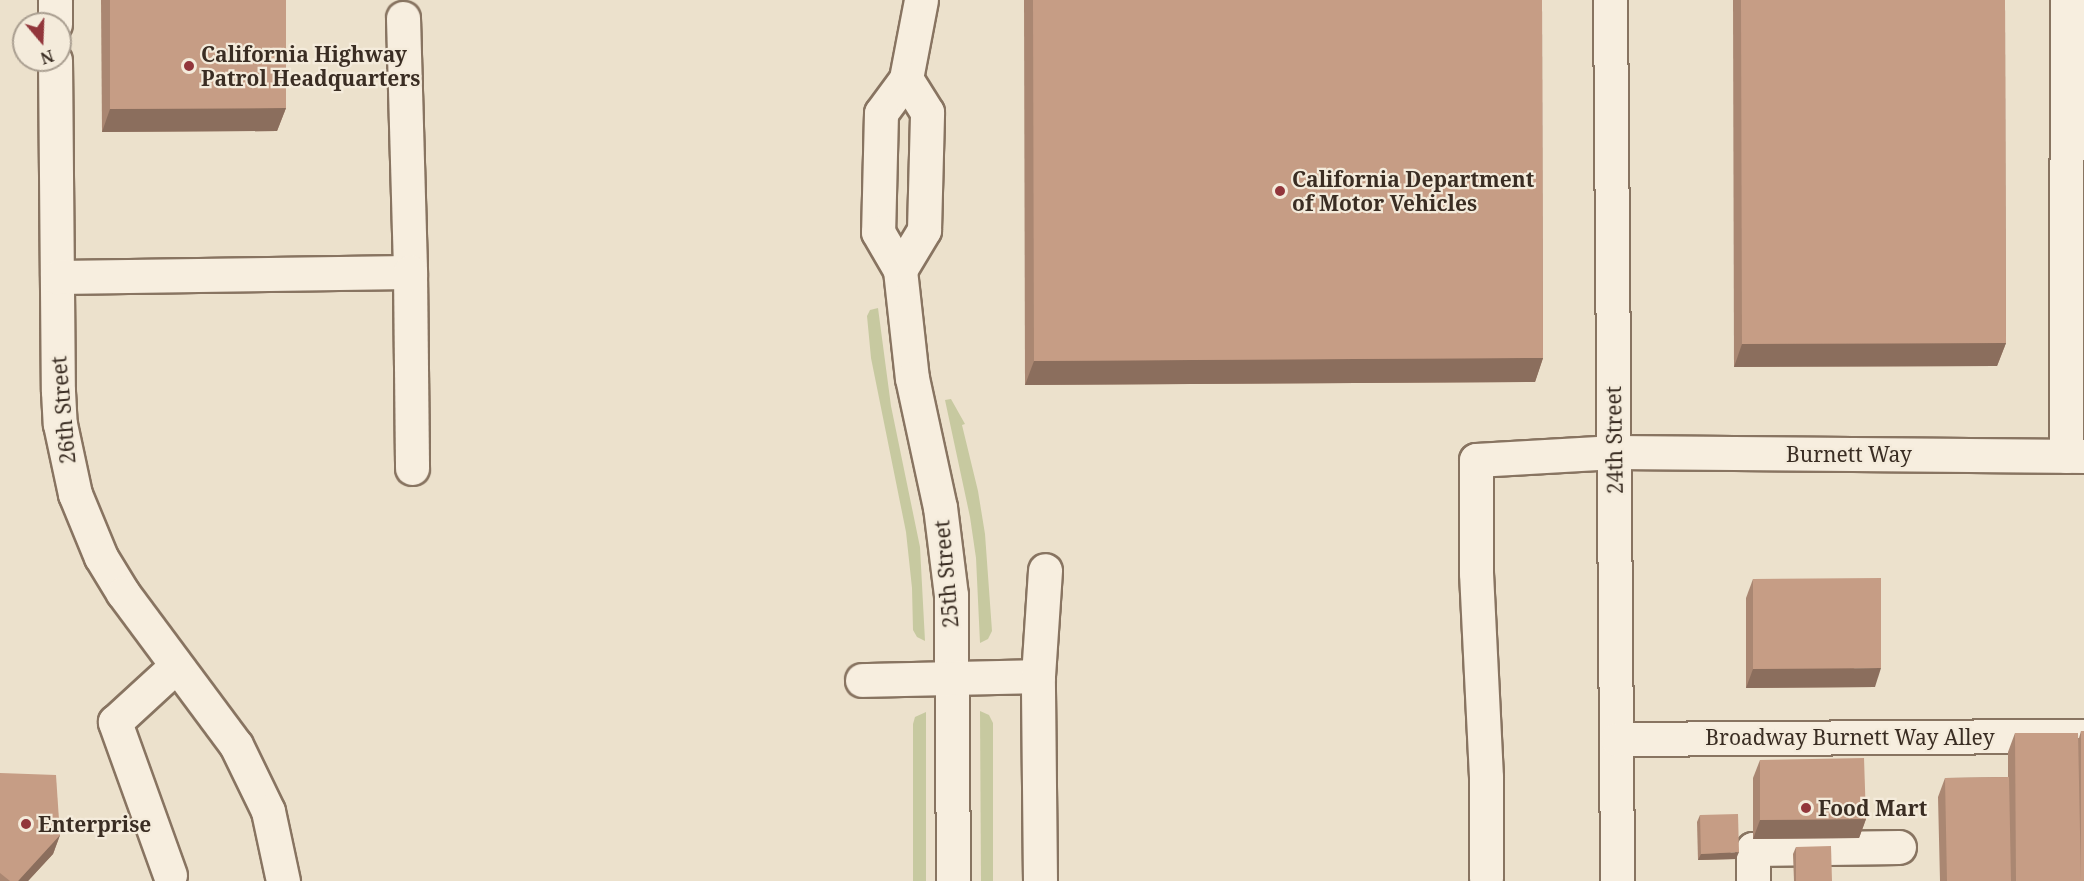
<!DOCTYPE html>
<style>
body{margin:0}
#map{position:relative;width:2084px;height:881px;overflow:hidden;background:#ece1cc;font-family:"Noto Serif",serif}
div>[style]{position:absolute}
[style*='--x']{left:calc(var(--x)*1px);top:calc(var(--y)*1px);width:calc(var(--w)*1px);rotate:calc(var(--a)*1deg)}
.green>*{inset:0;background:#c7c9a0}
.roads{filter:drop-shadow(2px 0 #887461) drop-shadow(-2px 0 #887461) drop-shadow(0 2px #887461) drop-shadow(0 -2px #887461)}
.minor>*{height:33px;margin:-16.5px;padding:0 16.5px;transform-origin:16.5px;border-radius:16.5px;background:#f7eedf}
.wall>*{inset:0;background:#aa8772}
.shaded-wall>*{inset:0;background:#8b6e5d}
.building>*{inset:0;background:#c69d85}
.dots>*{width:16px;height:16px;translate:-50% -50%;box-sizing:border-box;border:3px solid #f4ebdb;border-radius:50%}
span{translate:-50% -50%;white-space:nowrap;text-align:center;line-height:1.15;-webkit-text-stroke:4.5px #f4ebdb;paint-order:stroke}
.poi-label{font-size:21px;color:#3a2d23;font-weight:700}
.left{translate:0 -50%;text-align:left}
.street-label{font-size:21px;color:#3a2d23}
.north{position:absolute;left:12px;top:12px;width:60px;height:60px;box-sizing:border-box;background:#f4ebdb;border:2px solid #aa9f91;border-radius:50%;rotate:161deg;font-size:16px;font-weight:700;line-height:24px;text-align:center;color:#3a2d23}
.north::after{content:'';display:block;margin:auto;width:21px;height:27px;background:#92363b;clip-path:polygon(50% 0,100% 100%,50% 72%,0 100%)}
</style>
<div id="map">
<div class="green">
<div style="clip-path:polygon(878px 308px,891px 406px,920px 547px,925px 641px,917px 637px,913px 630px,912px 588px,906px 532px,871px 358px,867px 316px,870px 310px)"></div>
<div style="clip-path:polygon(951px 399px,965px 424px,962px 425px,978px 491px,985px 534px,992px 631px,988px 639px,980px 643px,976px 558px,970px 517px,945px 400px)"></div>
<div style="clip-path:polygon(980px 711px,989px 715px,993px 723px,993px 881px,981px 881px)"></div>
<div style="clip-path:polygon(926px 712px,926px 881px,913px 881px,913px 724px,915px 717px)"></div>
</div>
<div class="roads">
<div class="minor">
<div style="--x:55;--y:0;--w:24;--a:90"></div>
<div style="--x:921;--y:0;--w:80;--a:100.8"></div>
<div style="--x:906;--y:79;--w:42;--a:126.3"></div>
<div style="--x:881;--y:113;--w:119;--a:91.4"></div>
<div style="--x:878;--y:232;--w:44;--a:59.9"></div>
<div style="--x:900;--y:270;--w:109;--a:83.7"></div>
<div style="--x:912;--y:378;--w:132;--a:77.8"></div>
<div style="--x:940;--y:507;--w:89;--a:82.9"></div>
<div style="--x:951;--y:595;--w:286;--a:89.6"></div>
<div style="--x:1610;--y:0;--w:881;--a:89.54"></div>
<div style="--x:403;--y:18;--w:254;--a:88.4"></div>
<div style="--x:55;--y:60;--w:331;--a:89.5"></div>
<div style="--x:58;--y:391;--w:33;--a:87"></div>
<div style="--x:60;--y:424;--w:72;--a:77.9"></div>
<div style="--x:75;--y:494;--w:68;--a:67.6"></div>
<div style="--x:101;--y:557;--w:42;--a:58.6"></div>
<div style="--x:123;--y:593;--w:189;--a:53.4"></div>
<div style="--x:236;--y:745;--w:73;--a:64.1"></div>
<div style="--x:268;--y:811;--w:72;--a:77.9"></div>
<div style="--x:900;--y:270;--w:47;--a:-59"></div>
<div style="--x:924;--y:230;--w:118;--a:-88.5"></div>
<div style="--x:927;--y:112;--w:39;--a:-122"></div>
<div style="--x:57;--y:277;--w:353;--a:-0.8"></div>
<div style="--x:410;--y:272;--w:196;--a:89.4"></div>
<div style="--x:2066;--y:456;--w:456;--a:-89.9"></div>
<div style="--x:862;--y:680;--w:176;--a:-1.3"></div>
<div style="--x:1617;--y:739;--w:467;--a:-0.4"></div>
<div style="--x:170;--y:875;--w:163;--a:-109.8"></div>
<div style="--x:115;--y:722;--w:83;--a:-42.6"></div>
<div style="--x:1486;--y:878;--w:101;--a:-90"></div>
<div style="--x:1486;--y:777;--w:204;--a:-92.8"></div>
<div style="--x:1476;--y:573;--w:113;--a:-90"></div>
<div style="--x:1476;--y:460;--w:139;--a:-3.3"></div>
<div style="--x:1615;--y:452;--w:469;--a:0.5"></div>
<div style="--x:1040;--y:881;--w:205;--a:-90.6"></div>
<div style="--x:1038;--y:676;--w:106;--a:-86.2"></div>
<div style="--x:1753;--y:881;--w:32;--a:-90"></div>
<div style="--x:1753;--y:849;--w:146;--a:-0.8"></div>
</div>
</div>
<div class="wall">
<div style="clip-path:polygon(101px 0,286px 0,286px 108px,277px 131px,102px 132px)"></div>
<div style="clip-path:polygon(1024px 0,1542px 0,1543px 358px,1535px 382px,1025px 385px)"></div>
<div style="clip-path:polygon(1733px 0,2005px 0,2006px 343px,1997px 366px,1734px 367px)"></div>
<div style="clip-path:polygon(1753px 579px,1875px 687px,1746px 688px,1746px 598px)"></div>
<div style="clip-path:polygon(2081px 731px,2084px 881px,1940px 881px,1938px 797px,1945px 778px,2008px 777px,2008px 752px,2015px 733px,2079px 738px)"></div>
<div style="clip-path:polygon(1760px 760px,1866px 819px,1859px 838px,1753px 839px,1753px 778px)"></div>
<div style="clip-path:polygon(0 773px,60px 835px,53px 854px,28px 881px,0 881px)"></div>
<div style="clip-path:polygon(1700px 815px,1736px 859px,1698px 860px,1697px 822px)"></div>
<div style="clip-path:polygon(1796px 847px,1832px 881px,1794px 881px,1793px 854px)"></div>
</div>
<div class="shaded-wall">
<div style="clip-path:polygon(286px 108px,277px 131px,102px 132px,110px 109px)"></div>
<div style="clip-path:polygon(2006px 343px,1997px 366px,1734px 367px,1742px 344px)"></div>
<div style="clip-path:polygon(1543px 358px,1535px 382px,1025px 385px,1034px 361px)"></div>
<div style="clip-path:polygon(1881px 668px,1875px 687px,1746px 688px,1753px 669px)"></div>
<div style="clip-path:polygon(1866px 819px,1859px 838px,1753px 839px,1760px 820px)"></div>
<div style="clip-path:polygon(60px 835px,53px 854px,28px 881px,18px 881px)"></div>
<div style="clip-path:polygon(1739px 852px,1736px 859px,1698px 860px,1701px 854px)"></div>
</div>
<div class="building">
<div style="clip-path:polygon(110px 0,286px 0,286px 108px,110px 109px)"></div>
<div style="clip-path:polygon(1033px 0,1542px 0,1543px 358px,1034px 361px)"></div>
<div style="clip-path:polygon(1741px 0,2005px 0,2006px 343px,1742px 344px)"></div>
<div style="clip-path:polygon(1881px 578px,1881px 668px,1753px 669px,1753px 579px)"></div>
<div style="clip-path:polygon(2081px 731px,2084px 731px,2084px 881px,2081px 881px)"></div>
<div style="clip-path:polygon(2015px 733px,2078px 733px,2081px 881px,2016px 881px)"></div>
<div style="clip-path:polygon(1864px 758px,1866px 819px,1760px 820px,1760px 760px)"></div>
<div style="clip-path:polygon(0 773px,56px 775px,60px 835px,18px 881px,10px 881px,0 873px)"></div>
<div style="clip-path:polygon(2009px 777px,2011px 881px,1947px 881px,1945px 778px)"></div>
<div style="clip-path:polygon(1738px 814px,1739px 852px,1701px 854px,1700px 815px)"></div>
<div style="clip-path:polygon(1831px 846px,1832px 881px,1796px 881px,1796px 847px)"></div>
</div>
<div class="dots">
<div style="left:189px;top:66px;background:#92363b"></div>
<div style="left:1280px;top:191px;background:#92363b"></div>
<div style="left:1806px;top:808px;background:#92363b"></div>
<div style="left:26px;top:824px;background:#92363b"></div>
</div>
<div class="poi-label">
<span class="left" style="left:201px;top:66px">California Highway<br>Patrol Headquarters</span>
<span class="left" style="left:1292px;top:191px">California Department<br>of Motor Vehicles</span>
<span class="left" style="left:1818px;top:808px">Food Mart</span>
<span class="left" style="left:38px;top:824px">Enterprise</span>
</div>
<div class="street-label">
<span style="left:63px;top:410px;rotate:-95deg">26th Street</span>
<span style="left:1614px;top:440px;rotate:-91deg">24th Street</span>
<span style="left:1849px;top:454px">Burnett Way</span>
<span style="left:946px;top:574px;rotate:-95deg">25th Street</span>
<span style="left:1850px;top:737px">Broadway Burnett Way Alley</span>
</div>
<div class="north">N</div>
</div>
